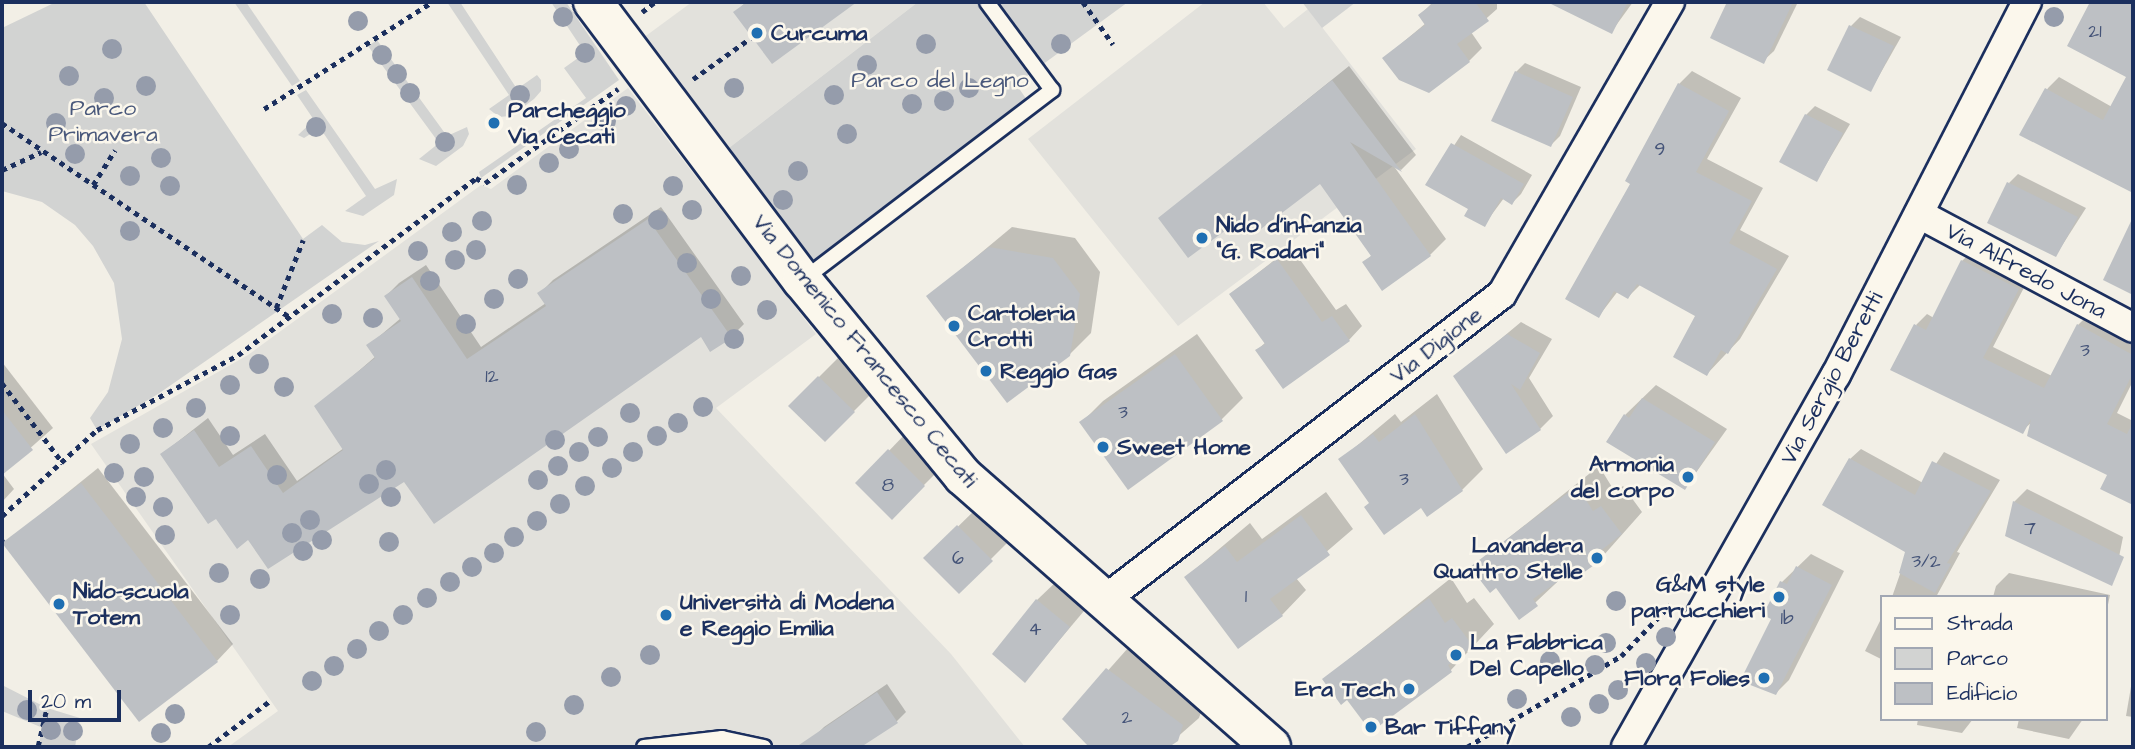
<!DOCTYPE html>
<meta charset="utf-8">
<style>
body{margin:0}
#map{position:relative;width:2135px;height:749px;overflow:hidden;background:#f2efe6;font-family:"Architects Daughter",sans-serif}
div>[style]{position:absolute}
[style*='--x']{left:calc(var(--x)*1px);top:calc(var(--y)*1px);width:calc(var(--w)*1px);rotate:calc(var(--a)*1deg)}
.built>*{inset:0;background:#e2e1dc}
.green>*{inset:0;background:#d2d3d2}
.shadow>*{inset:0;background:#0003}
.building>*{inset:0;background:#bdc0c4}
.path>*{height:4.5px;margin-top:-2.25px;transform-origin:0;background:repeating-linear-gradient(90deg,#1b2f5e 0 5px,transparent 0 10px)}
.roads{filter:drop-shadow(2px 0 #1b2f5e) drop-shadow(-2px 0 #1b2f5e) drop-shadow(0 2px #1b2f5e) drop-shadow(0 -2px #1b2f5e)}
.lane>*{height:14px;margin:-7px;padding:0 7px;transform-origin:7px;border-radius:7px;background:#fbf7ec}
.street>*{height:28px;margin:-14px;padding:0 14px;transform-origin:14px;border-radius:14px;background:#fbf7ec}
.secondary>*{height:38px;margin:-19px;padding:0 19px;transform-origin:19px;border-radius:19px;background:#fbf7ec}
.trees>*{width:20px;height:20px;margin:-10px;border-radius:50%;background:#959cab}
.dots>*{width:19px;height:19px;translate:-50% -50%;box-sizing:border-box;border:4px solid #fbf7ec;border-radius:50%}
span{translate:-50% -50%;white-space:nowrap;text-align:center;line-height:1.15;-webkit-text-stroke:5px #fbf7ec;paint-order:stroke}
.number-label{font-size:19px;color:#445378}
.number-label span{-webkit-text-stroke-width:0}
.poi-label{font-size:23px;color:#1b2f5e;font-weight:700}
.left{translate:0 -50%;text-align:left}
.right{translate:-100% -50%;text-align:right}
.park-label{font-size:23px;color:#49587b}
.street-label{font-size:23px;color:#1b2f5e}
.frame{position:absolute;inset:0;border:4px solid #1b2f5e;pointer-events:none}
.legend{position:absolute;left:1880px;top:595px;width:228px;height:126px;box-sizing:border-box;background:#fbf7ec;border:2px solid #a1a7b3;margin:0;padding:9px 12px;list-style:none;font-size:21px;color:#1b2f5e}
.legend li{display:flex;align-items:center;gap:14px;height:35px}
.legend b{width:35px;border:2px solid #a1a7b3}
.scale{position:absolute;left:28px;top:690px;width:93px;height:32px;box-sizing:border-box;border:4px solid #1b2f5e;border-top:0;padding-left:9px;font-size:21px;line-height:24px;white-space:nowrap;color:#1b2f5e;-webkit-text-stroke:5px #fbf7ec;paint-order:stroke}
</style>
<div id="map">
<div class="built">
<div style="clip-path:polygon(692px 2px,918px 2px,725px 151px,643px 38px)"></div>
<div style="clip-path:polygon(1205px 2px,1263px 2px,1284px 28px,1308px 9px,1416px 149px,1178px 326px,1028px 139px)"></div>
<div style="clip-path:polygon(628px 88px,816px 334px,716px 408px,951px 654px,1025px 747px,228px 747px,278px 711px,91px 444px,248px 355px,481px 185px,491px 189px)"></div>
</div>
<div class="green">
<div style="clip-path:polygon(56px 2px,144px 2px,303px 239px,322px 225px,342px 242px,365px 245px,379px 241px,158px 394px,97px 430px,90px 418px,108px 392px,122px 339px,114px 283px,93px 246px,75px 225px,42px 202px,2px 191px,2px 28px)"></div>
<div style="clip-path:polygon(234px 2px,246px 2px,300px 81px,292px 86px)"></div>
<div style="clip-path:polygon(447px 2px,460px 2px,517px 89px,537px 75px,541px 80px,541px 91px,534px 99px,511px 116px,499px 117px,489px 109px,509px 95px)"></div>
<div style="clip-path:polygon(551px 2px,566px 2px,619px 80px,481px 178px,479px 172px,586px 98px,564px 68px,585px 53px)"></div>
<div style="clip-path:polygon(918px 2px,1128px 2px,1016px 84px,1029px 103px,819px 268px,725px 151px)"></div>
<div style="clip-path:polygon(1302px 2px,1356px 2px,1322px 28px)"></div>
<div style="clip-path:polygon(377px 40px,447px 136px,467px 127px,469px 134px,463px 146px,436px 166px,419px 159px,439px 143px,368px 46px)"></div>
<div style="clip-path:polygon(306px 90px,375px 189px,397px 179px,394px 195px,363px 216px,345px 211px,366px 196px,320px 128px,304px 138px,298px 135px,314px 120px,297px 95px)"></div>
<div style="clip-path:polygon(2px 685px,47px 708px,80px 718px,75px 747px,38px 746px,43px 728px,2px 711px)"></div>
</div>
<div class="shadow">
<div style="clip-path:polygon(746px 2px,854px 2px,772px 62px,736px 12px)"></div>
<div style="clip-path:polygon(1433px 2px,1497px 2px,1497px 9px,1471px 32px,1482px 48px,1469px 61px,1384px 58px,1426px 23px,1420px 15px)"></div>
<div style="clip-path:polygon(1581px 2px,1633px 2px,1612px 31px,1575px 13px)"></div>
<div style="clip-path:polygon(1729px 2px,1798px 2px,1774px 51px,1763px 61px,1712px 37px)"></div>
<div style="clip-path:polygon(2092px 2px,2133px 2px,2133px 192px,2021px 134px,2048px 88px,2111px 123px,2048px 88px,2059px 77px,2112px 107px,2128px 77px,2069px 46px)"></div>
<div style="clip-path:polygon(1860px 17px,1901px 37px,1871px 90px,1851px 26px)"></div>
<div style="clip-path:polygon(1525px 63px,1581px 87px,1560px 136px,1551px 145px,1516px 72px)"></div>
<div style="clip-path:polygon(1349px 66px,1416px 155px,1401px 170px,1393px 165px,1446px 239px,1430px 255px,1364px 263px,1373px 254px,1321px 182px,1242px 216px,1160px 218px)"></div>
<div style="clip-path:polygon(1692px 71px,1741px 98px,1707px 159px,1763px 188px,1740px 230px,1789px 256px,1740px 339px,1707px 374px,1698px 316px,1641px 284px,1628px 297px,1618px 291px,1599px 316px,1632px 183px,1679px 84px)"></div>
<div style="clip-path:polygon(1815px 106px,1850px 124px,1817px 180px,1806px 115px)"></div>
<div style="clip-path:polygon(1461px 135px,1532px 175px,1521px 194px,1512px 203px,1504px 198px,1484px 225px,1470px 208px,1428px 185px)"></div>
<div style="clip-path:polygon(2018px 174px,2086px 208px,2056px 255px,2009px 183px)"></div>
<div style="clip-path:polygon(661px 207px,744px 324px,731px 337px,701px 334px,405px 479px,217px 516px,162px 454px,208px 418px,233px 455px,265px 434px,297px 481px,344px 448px,317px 407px,376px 356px,369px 345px,401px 318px,386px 296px,399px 283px,426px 265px,481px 347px,546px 303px,540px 293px,553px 280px)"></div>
<div style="clip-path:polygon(1012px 227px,1075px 238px,1100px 272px,1091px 333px,1069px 355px,929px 296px)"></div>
<div style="clip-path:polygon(1291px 247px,1336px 310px,1346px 304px,1362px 326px,1349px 340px,1257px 350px,1266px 342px,1231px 294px)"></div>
<div style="clip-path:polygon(1973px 250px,2029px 278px,1993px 347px,2052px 376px,2078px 325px,2089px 314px,2133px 338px,2133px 381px,2117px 413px,2133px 421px,2133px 498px,2118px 495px,2109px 474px,2032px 422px,2022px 431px,1916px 325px,1927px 314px,1934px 318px,1962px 261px)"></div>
<div style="clip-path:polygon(1521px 322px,1552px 339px,1529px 378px,1553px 416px,1540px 429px,1455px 377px)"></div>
<div style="clip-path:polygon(1197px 334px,1243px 398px,1222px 419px,1129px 487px,1082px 422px,1103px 401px)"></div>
<div style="clip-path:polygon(840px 356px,875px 390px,825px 440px,790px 406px)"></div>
<div style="clip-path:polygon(2px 362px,53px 428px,2px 473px)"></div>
<div style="clip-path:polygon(1656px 385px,1727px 429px,1685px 488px,1625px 415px)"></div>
<div style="clip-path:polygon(1437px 394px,1483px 469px,1462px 490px,1422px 506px,1371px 502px,1341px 459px,1395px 414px,1401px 422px)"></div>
<div style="clip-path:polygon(910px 429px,945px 464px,892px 517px,858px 483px)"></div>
<div style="clip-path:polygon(1861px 449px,1923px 483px,1944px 452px,2000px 480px,1957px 552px,1960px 553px,1936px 597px,1892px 597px,1908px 551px,1850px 459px)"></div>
<div style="clip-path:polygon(1599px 466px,1615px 492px,1623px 486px,1642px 512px,1603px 556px,1577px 576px,1571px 569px,1520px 617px,1496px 586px,1472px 567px)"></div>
<div style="clip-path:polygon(98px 468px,233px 644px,217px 661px,5px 543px)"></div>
<div style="clip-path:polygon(2px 473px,14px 489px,2px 502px)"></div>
<div style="clip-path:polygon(2027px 489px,2123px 537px,2117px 567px,2014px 502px)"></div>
<div style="clip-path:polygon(1326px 492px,1353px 529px,1296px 578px,1306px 590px,1282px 615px,1186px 577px,1250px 523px,1262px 539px)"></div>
<div style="clip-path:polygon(980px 505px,1012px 538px,959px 591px,926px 558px)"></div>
<div style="clip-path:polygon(1811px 554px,1844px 571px,1789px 680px,1776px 693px,1782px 582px)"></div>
<div style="clip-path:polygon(2009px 573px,2110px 595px,2105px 619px,2105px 597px,1993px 597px,1996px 586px)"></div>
<div style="clip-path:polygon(1451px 578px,1467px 603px,1474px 598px,1494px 624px,1451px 670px,1371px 729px,1348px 698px,1324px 679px)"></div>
<div style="clip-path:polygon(1059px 579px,1089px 605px,1025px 681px,1037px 600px)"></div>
<div style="clip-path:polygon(1881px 619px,1881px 659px,1865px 651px)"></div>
<div style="clip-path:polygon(1128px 648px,1204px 703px,1199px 718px,1166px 747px,1092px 747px,1065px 719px)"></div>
<div style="clip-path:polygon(2133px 675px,2133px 717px,2126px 716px)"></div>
<div style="clip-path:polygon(887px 684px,906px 712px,897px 721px,858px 747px,823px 747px,815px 736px,824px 727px)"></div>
<div style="clip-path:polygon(1918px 719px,1973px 719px,1962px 733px,1917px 725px)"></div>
<div style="clip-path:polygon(2019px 719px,2083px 719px,2069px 739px,2017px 728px)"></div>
</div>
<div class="building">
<div style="clip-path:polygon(747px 2px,857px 2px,772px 64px,733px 12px)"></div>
<div style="clip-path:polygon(1435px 2px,1475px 2px,1489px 21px,1457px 44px,1470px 62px,1429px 93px,1399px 80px,1382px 58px,1425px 25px,1418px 15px)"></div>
<div style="clip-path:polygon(1547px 2px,1628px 2px,1612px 34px)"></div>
<div style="clip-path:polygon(1727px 2px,1793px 2px,1764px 64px,1710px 38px)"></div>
<div style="clip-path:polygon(2090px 2px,2133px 2px,2133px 193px,2019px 135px,2045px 88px,2103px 120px,2126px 77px,2067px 46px)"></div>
<div style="clip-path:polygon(1849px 25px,1894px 46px,1871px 92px,1827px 70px)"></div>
<div style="clip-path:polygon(1515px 71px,1573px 97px,1551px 147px,1491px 121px)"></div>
<div style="clip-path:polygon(1332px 80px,1402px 172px,1350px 142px,1431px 256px,1382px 291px,1362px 262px,1371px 256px,1320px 184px,1253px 235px,1241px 219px,1188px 258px,1158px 218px)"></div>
<div style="clip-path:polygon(1678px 83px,1729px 111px,1696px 172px,1752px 201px,1729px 243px,1777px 269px,1728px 354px,1721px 350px,1707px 376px,1673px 357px,1695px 316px,1637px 284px,1628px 299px,1614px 291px,1599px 318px,1565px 299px,1630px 184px,1625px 181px)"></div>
<div style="clip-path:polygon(1805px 114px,1843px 133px,1817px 182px,1779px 162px)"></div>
<div style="clip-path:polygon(1451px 143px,1524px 184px,1512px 205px,1501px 198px,1485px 227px,1464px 216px,1468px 209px,1425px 185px)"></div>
<div style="clip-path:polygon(2007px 182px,2078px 217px,2056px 257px,1987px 223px)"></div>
<div style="clip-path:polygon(2133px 217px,2133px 295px,2103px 280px)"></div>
<div style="clip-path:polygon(648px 219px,732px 338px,710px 352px,701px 337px,434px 524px,404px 482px,268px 569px,248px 540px,237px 549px,216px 519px,208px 524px,160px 454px,194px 430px,219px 467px,251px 446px,283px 493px,343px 450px,314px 406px,375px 358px,366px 345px,401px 321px,384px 296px,412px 277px,467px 359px,546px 306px,537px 293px)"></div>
<div style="clip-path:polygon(989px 247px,1053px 258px,1080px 294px,1070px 356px,1007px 403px,926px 296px)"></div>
<div style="clip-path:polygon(1277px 259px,1322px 322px,1332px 316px,1350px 341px,1283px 389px,1255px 350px,1265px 344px,1229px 294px)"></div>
<div style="clip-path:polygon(1961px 260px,2019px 289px,1983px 358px,2044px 388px,2077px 324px,2133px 355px,2133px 373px,2107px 424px,2127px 434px,2133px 422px,2133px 505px,2100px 489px,2107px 475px,2027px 436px,2031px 419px,2023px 434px,1890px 370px,1914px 324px,1926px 330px)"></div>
<div style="clip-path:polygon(1507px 334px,1540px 353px,1520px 390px,1511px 384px,1541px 430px,1506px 454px,1453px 376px)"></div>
<div style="clip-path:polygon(1175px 354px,1223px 421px,1128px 490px,1079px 422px)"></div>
<div style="clip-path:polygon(818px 376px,855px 412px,825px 442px,788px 406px)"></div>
<div style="clip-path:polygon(1642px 398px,1715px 442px,1685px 490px,1606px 442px,1624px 414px,1629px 418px)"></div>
<div style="clip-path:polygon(2px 410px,33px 450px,2px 475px)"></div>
<div style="clip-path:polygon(1415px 414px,1463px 491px,1427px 517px,1421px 508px,1384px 535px,1364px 507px,1369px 503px,1338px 459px,1373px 434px,1379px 442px)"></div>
<div style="clip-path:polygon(888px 449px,925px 486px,892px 520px,855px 483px)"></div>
<div style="clip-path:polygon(1849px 458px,1915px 495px,1932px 461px,1991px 491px,1947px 563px,1951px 564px,1935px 593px,1899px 573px,1905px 552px,1822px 505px)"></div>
<div style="clip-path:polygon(81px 483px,218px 662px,139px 722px,2px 543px)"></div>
<div style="clip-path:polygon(1577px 486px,1593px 511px,1601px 506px,1622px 534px,1599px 552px,1604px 558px,1576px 578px,1571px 572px,1533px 599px,1538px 606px,1519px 620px,1496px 588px,1490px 593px,1470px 567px)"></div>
<div style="clip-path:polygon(2013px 501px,2124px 557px,2112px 586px,2005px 536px)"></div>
<div style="clip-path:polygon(1301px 515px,1330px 555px,1270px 599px,1283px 616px,1238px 649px,1184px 577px,1225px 546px,1237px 562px)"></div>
<div style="clip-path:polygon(957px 525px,993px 561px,959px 594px,923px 558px)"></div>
<div style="clip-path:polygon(1796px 566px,1832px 585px,1776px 695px,1740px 681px,1771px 619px,1763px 615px,1780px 581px,1787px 584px)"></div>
<div style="clip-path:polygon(1429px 598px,1445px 623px,1452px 618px,1473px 646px,1448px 665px,1452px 672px,1371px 732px,1347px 700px,1341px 705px,1322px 679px)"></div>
<div style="clip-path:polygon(1036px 599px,1070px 627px,1025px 683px,992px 654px)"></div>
<div style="clip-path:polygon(1106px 668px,1183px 725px,1178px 741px,1169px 747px,1089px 747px,1062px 719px)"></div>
<div style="clip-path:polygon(877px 692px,898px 723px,861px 747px,796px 747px)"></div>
</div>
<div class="path">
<div style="--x:1083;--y:2;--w:52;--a:54.5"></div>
<div style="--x:642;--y:12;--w:16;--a:-38"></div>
<div style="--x:693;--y:79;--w:72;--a:-35.4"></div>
<div style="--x:264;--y:109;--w:199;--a:-32.5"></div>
<div style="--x:2;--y:123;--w:345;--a:34"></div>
<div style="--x:2;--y:170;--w:43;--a:-24.8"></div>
<div style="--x:93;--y:185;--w:41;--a:-57.8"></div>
<div style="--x:276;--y:308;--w:73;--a:-68.3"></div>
<div style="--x:2;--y:383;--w:101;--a:52.7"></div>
<div style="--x:2;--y:516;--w:128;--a:-42.2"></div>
<div style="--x:97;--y:430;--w:160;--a:-28"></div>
<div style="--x:238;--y:355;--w:297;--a:-36.6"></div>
<div style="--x:476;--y:178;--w:10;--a:29"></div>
<div style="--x:485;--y:183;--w:163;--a:-35.3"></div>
<div style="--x:2;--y:540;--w:2;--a:63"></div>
<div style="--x:38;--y:746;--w:39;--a:-77"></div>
<div style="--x:208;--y:747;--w:79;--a:-36.7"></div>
<div style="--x:1467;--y:747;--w:179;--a:-30.6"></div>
<div style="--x:1621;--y:656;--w:71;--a:-46.1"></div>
</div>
<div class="roads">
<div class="lane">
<div style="--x:804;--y:279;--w:312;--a:-37.3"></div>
<div style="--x:1052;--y:90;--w:109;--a:-126.5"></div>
<div style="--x:644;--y:747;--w:79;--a:-6.6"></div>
<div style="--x:722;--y:738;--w:43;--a:12.1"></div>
</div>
<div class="street">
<div style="--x:1919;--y:214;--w:242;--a:28"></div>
<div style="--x:1103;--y:601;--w:503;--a:-37.58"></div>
<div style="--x:1502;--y:294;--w:337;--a:-60.1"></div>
<div style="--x:1626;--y:747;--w:427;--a:-60.6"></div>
<div style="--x:1836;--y:375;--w:419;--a:-62.9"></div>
</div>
<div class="secondary">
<div style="--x:593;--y:2;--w:348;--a:53.1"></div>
<div style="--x:802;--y:280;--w:254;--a:50.6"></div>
<div style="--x:963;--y:476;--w:410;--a:41.3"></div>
</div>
</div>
<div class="trees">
<div style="left:563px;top:17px"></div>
<div style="left:2054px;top:17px"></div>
<div style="left:358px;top:21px"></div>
<div style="left:926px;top:44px"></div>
<div style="left:1061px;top:44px"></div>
<div style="left:112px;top:49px"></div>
<div style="left:585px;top:53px"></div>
<div style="left:382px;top:55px"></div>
<div style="left:867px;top:65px"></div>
<div style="left:397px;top:74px"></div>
<div style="left:69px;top:76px"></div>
<div style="left:146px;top:86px"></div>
<div style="left:734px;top:88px"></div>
<div style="left:969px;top:88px"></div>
<div style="left:410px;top:93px"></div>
<div style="left:520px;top:95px"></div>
<div style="left:834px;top:95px"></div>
<div style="left:104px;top:98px"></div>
<div style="left:944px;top:101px"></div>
<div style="left:912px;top:104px"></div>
<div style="left:626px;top:106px"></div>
<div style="left:606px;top:121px"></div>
<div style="left:56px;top:123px"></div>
<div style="left:316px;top:127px"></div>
<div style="left:847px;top:134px"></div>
<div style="left:445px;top:142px"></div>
<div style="left:569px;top:149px"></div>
<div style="left:75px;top:154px"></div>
<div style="left:161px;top:158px"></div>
<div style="left:549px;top:163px"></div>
<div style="left:798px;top:171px"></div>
<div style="left:130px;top:176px"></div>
<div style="left:517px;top:185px"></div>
<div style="left:170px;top:186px"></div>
<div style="left:673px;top:186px"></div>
<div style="left:783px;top:200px"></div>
<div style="left:692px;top:210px"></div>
<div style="left:623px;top:214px"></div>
<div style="left:658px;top:220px"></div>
<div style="left:482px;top:221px"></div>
<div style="left:130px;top:231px"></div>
<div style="left:452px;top:232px"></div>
<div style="left:476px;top:250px"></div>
<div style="left:418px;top:251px"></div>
<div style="left:455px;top:260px"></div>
<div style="left:687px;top:263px"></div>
<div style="left:741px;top:276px"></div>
<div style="left:518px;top:279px"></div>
<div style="left:430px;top:281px"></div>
<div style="left:494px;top:299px"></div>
<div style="left:711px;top:299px"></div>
<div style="left:767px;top:310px"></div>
<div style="left:332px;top:314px"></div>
<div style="left:373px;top:318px"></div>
<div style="left:466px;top:324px"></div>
<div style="left:734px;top:339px"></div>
<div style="left:259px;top:364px"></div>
<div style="left:230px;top:385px"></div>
<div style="left:284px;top:387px"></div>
<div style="left:703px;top:407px"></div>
<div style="left:196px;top:408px"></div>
<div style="left:630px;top:413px"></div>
<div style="left:678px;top:423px"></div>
<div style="left:163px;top:428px"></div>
<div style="left:230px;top:436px"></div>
<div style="left:657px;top:436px"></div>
<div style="left:598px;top:437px"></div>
<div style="left:555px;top:440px"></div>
<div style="left:130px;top:444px"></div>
<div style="left:579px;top:452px"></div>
<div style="left:633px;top:452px"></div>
<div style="left:558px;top:466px"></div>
<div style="left:612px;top:468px"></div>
<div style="left:386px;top:470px"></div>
<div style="left:114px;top:473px"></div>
<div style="left:277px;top:475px"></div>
<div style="left:144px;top:477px"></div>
<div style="left:538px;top:480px"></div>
<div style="left:369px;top:484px"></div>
<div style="left:585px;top:486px"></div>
<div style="left:136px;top:497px"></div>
<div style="left:391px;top:497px"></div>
<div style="left:560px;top:504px"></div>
<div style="left:163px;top:507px"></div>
<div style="left:310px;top:520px"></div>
<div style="left:537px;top:521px"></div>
<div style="left:292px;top:533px"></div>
<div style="left:165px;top:535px"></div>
<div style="left:514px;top:537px"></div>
<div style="left:322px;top:540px"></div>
<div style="left:389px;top:542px"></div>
<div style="left:303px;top:551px"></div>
<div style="left:494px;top:553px"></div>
<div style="left:472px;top:567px"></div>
<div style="left:219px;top:573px"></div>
<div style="left:260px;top:579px"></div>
<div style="left:450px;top:582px"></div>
<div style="left:427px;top:598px"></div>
<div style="left:1616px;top:601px"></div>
<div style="left:230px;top:615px"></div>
<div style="left:403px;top:615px"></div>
<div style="left:379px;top:631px"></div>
<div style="left:1666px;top:637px"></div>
<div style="left:1606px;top:643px"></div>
<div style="left:357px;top:649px"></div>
<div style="left:650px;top:655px"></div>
<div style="left:1550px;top:661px"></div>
<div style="left:1646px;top:663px"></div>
<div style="left:1595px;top:665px"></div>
<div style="left:334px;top:666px"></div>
<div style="left:611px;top:677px"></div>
<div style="left:312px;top:681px"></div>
<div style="left:1618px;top:690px"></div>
<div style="left:1517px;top:699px"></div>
<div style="left:1599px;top:704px"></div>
<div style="left:574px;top:705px"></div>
<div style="left:27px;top:710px"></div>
<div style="left:175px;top:714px"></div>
<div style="left:1571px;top:717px"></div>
<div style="left:51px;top:730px"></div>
<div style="left:73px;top:731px"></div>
<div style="left:536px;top:732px"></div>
<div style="left:161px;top:733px"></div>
</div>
<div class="dots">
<div style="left:757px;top:33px;background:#1f6fb2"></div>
<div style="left:494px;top:123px;background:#1f6fb2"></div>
<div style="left:1202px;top:238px;background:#1f6fb2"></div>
<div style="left:954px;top:326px;background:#1f6fb2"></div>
<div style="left:986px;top:371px;background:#1f6fb2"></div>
<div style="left:1103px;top:447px;background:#1f6fb2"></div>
<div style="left:1688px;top:477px;background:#1f6fb2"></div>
<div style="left:1597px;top:558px;background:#1f6fb2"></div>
<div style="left:1779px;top:597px;background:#1f6fb2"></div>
<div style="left:59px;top:604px;background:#1f6fb2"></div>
<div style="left:666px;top:615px;background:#1f6fb2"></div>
<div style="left:1456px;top:655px;background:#1f6fb2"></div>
<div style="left:1764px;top:678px;background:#1f6fb2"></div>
<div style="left:1409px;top:689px;background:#1f6fb2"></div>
<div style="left:1371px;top:727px;background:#1f6fb2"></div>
</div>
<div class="number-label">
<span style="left:2095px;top:32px">21</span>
<span style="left:1660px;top:150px">9</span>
<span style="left:2085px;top:351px">3</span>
<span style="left:492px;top:377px">12</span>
<span style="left:1123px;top:413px">3</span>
<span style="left:1404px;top:480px">3</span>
<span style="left:888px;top:486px">8</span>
<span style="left:2030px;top:529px">7</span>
<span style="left:958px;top:559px">6</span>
<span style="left:1926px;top:562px">3/2</span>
<span style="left:1246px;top:597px">1</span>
<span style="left:1787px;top:619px">1b</span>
<span style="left:1035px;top:630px">4</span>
<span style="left:1127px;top:718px">2</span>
</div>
<div class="poi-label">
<span class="left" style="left:771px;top:33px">Curcuma</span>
<span class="left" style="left:508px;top:123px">Parcheggio<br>Via Cecati</span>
<span class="left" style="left:1216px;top:238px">Nido d'infanzia<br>"G. Rodari"</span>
<span class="left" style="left:968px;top:326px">Cartoleria<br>Crotti</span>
<span class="left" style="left:1000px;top:371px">Reggio Gas</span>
<span class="left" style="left:1117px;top:447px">Sweet Home</span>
<span class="right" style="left:1674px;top:477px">Armonia<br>del corpo</span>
<span class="right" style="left:1583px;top:558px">Lavandera<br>Quattro Stelle</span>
<span class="right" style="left:1765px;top:597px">G&amp;M style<br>parrucchieri</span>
<span class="left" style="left:73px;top:604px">Nido-scuola<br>Totem</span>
<span class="left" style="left:680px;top:615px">Università di Modena<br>e Reggio Emilia</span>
<span class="left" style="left:1470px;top:655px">La Fabbrica<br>Del Capello</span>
<span class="right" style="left:1750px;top:678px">Flora Folies</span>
<span class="right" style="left:1395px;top:689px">Era Tech</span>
<span class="left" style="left:1385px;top:727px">Bar Tiffany</span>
</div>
<div class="park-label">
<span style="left:940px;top:80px">Parco del Legno</span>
<span style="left:103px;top:121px">Parco<br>Primavera</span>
</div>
<div class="street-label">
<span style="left:2026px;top:271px;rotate:28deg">Via Alfredo Jona</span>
<span style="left:1436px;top:345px;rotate:-38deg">Via Digione</span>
<span style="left:865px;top:351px;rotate:51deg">Via Domenico Francesco Cecati</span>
<span style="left:1832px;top:378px;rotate:-62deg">Via Sergio Beretti</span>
</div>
<div class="frame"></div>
<ul class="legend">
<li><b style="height:9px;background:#fbf7ec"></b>Strada</li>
<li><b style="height:19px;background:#d2d3d2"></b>Parco</li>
<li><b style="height:19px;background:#bdc0c4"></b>Edificio</li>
</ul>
<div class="scale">20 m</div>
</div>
